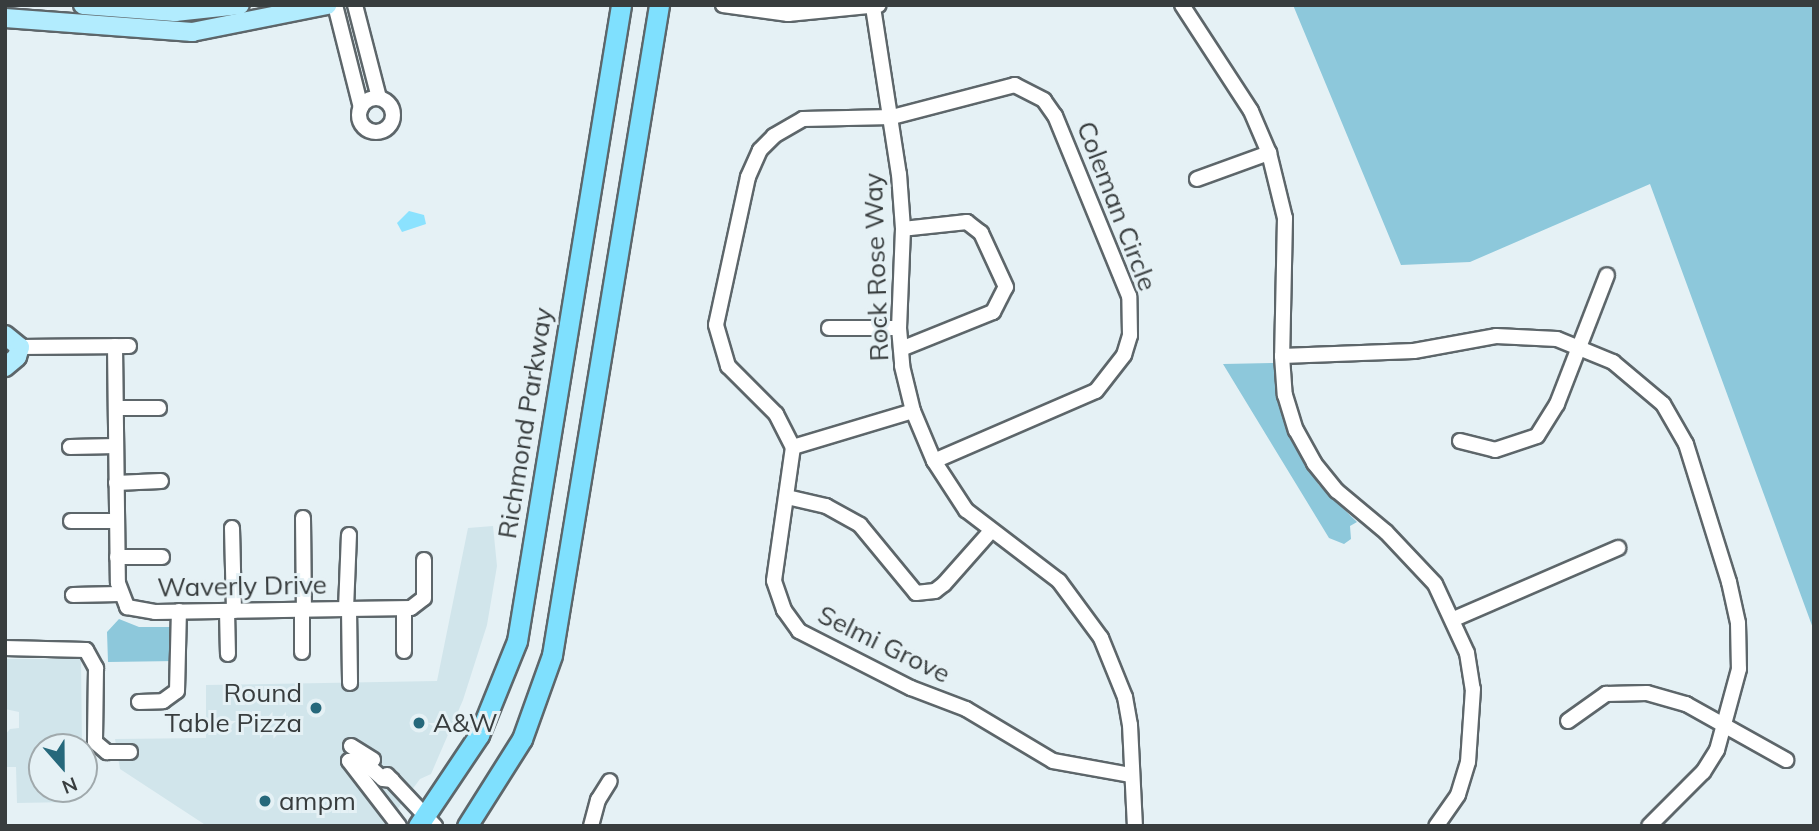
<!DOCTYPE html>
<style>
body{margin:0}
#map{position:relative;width:1819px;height:831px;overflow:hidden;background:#e5f1f5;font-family:Mulish,sans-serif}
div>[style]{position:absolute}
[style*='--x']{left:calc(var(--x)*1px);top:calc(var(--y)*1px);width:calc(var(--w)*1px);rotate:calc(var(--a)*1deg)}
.built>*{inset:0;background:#d1e5eb}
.green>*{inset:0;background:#8dc8db}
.water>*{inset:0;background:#8be2fe}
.roads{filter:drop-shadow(2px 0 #5d666a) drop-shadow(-2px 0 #5d666a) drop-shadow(0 2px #5d666a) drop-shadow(0 -2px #5d666a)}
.minor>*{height:14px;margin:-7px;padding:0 7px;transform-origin:7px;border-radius:7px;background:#fff}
.minor>.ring{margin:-7px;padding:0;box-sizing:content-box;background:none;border:14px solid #fff;border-radius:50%}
.major>*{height:18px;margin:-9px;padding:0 9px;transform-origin:9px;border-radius:9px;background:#b2ecfe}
.highway>*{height:19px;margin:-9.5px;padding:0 9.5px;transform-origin:9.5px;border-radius:9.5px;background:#7fe0fe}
.dots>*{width:19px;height:19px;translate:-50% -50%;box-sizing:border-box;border:4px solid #e5f1f5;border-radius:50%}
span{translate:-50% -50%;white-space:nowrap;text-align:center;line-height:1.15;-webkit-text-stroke:6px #e5f1f5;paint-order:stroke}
.street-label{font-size:26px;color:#383d3e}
.poi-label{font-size:26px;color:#383d3e}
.right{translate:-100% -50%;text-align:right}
.left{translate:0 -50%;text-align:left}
.frame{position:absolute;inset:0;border:7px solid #383d3e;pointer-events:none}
.north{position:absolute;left:28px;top:733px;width:70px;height:70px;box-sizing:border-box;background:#e5f1f5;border:2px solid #a0a9ac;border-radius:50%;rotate:159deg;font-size:19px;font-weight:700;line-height:28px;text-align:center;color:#383d3e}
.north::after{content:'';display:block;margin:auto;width:24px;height:32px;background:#26687b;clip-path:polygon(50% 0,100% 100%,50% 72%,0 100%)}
</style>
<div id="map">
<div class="built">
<div style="clip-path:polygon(493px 526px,497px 566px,487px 625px,463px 700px,431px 774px,420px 779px,385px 826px,207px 826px,120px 769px,115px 739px,206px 738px,206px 685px,437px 681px,468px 528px)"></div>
<div style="clip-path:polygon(5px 659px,81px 659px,82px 747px,42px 747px,42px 789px,82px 789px,70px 802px,17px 803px,16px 767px,5px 767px,5px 735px,10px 729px,19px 728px,19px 712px,5px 709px)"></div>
</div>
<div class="green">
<div style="clip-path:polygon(1293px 5px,1814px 5px,1814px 631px,1650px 184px,1470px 262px,1401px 265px)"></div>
<div style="clip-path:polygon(1273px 363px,1283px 368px,1275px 382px,1278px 398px,1301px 457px,1319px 485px,1357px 522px,1350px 526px,1351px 539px,1344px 544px,1329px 538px,1223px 364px)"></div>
<div style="clip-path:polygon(119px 619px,139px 627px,176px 627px,176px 661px,108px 662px,107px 632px)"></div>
</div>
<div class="water">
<div style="clip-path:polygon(409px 211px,424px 215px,426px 224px,402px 232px,397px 223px)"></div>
</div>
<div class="roads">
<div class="minor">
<div style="--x:335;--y:5;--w:106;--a:75.8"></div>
<div style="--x:355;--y:5;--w:96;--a:75.5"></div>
<div style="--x:723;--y:5;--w:66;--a:7.9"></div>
<div style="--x:788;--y:14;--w:91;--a:-5.6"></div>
<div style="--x:1182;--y:5;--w:126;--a:56.9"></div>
<div style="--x:1251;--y:111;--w:46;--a:66.8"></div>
<div style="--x:1269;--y:153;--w:67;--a:76.2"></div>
<div style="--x:1285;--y:218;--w:138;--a:91.2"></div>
<div style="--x:1282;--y:356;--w:39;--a:86"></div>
<div style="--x:1285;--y:395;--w:37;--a:73"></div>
<div style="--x:1296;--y:430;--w:38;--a:61"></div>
<div style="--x:1314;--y:463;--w:36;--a:51"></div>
<div style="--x:1337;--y:491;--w:64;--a:39.9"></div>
<div style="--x:1386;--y:532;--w:71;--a:46.7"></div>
<div style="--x:1435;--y:584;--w:76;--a:65.1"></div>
<div style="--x:1467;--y:653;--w:36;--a:81"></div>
<div style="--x:1473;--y:689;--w:73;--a:93.9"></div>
<div style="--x:1468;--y:762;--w:34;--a:107"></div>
<div style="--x:1458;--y:795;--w:38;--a:125"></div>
<div style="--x:873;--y:7;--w:169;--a:81.2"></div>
<div style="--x:899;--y:174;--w:55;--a:85.8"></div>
<div style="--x:903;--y:229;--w:99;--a:92.3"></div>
<div style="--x:899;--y:328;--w:38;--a:85"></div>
<div style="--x:902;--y:366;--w:46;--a:76.3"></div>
<div style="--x:913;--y:411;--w:54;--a:67.2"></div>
<div style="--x:934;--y:461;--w:59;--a:56.9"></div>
<div style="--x:966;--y:510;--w:117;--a:37.4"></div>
<div style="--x:1059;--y:581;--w:71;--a:53.6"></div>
<div style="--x:1101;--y:638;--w:64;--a:67.9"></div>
<div style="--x:1125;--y:697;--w:28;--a:80"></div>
<div style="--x:1130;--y:725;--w:101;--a:87.2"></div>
<div class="ring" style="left:359px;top:98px;width:20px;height:20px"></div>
<div style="--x:1197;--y:179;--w:77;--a:-19.9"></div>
<div style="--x:829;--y:328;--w:70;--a:0"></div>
<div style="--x:115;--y:346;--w:237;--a:89.3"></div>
<div style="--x:118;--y:583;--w:26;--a:69"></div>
<div style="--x:127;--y:607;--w:28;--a:10"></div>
<div style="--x:155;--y:612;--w:256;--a:-0.9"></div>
<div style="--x:411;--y:608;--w:16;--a:-38"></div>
<div style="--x:424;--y:598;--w:38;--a:-90"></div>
<div style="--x:20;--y:347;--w:109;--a:-0.5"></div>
<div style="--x:901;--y:349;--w:99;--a:-21.9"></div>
<div style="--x:993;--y:312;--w:28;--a:-63"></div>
<div style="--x:1006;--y:287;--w:60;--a:-114.8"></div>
<div style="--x:981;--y:233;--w:18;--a:-142"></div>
<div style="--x:967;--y:222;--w:64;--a:173.8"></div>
<div style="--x:1282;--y:356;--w:132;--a:-2.2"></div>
<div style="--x:1414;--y:351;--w:83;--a:-10.4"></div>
<div style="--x:1496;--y:336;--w:61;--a:2.8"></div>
<div style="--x:1557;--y:339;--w:61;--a:22.3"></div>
<div style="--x:1613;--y:362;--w:65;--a:40"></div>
<div style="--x:1663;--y:404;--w:46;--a:60.1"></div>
<div style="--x:1686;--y:444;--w:145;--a:72.7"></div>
<div style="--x:1729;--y:582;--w:42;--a:77.6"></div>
<div style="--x:1738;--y:623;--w:46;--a:88.8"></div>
<div style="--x:1739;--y:669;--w:84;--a:105.2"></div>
<div style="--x:1717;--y:750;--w:26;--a:122"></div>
<div style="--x:1703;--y:772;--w:76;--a:135"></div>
<div style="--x:116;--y:408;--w:43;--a:0"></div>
<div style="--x:1460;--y:441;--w:36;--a:14"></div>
<div style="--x:1495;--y:450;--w:44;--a:-18.4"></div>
<div style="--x:1537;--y:436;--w:38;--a:-58"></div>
<div style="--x:1557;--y:404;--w:138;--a:-68.8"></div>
<div style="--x:70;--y:447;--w:46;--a:-1.2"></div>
<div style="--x:793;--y:447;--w:125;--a:-16.7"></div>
<div style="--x:934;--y:461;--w:176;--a:-23.4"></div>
<div style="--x:1096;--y:391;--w:46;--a:-52.1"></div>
<div style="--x:1124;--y:355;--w:21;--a:-73"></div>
<div style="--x:1130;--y:335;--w:39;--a:-91"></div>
<div style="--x:1129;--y:296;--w:195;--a:-112.3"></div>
<div style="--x:1055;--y:116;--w:19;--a:-125"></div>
<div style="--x:1044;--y:100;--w:33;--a:-153"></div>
<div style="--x:1015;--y:85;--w:127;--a:165.4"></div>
<div style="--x:892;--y:117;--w:89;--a:178.7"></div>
<div style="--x:803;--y:119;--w:34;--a:150"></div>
<div style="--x:774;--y:136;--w:20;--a:135"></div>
<div style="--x:760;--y:150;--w:30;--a:114"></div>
<div style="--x:748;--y:177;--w:151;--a:102.2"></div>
<div style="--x:716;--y:325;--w:43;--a:73.7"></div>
<div style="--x:728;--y:366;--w:68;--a:45"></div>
<div style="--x:776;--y:414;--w:37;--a:63"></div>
<div style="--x:793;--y:447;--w:135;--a:98.1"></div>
<div style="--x:774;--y:581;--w:31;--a:71"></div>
<div style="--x:784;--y:610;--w:26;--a:54"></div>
<div style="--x:799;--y:631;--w:126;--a:27"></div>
<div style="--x:911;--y:688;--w:59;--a:20.9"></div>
<div style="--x:966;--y:709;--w:101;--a:30.9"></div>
<div style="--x:1053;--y:761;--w:78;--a:10.3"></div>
<div style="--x:116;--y:483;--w:45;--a:-2.5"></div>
<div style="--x:787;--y:497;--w:40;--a:13"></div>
<div style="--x:826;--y:506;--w:39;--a:29"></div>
<div style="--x:860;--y:525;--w:88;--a:50.5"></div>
<div style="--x:916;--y:593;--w:19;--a:-6"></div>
<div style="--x:935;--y:591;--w:11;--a:-38"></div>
<div style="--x:944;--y:584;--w:69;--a:-48.5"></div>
<div style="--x:303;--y:518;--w:92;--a:89.4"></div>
<div style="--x:71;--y:521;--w:46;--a:0"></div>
<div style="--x:232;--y:528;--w:83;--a:88.6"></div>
<div style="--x:117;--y:557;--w:45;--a:0"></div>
<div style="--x:73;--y:595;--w:46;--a:-1.2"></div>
<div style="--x:346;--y:609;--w:74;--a:-87.7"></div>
<div style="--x:349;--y:609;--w:74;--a:89.2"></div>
<div style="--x:302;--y:610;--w:42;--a:90"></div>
<div style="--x:227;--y:611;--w:43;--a:88.7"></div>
<div style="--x:1454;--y:619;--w:179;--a:-23.4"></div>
<div style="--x:5;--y:648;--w:81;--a:1.4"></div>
<div style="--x:86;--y:650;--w:21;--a:61"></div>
<div style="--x:96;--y:668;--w:74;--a:90.8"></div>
<div style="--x:95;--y:742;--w:16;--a:40"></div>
<div style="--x:107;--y:752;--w:23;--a:0"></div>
<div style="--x:404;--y:651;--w:42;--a:-90"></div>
<div style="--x:139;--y:702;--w:24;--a:-2"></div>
<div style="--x:163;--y:701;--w:17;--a:-36"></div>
<div style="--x:177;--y:691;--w:80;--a:-88.6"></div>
<div style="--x:1568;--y:721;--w:47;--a:-35.4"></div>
<div style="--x:1606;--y:694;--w:41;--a:-1.4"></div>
<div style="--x:1647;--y:693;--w:41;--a:15.8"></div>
<div style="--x:1686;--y:704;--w:115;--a:29.2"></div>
<div style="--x:351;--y:746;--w:26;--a:32"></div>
<div style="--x:387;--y:775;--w:70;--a:46.7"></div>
<div style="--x:392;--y:780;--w:9;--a:-174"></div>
<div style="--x:383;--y:779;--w:30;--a:-138"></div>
<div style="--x:361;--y:759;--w:12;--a:171"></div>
<div style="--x:349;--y:761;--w:82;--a:52.4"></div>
<div style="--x:591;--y:826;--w:27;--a:-75"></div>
<div style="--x:598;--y:800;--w:22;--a:-58"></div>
</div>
<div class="major">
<div style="--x:83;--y:5;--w:92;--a:4.4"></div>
<div style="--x:175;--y:12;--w:65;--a:-6.1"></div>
<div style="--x:5;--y:18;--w:188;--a:4.3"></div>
<div style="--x:192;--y:32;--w:138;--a:-11.3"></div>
<div style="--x:5;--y:335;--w:19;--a:39"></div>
<div style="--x:20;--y:347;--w:10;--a:107"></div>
<div style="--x:17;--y:357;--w:16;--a:140"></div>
</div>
<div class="highway">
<div style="--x:418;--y:826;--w:110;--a:-56.2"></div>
<div style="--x:479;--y:735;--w:101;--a:-68"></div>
<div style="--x:517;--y:641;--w:644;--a:-80.71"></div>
<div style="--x:467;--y:826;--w:103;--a:-57.7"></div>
<div style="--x:522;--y:739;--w:89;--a:-70.3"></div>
<div style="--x:552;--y:655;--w:659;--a:-80.65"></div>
</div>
</div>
<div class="dots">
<div style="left:316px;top:708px;background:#26687b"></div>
<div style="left:419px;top:723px;background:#26687b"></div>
<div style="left:265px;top:801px;background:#26687b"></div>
</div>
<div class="street-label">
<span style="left:1117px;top:206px;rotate:69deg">Coleman Circle</span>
<span style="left:876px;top:267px;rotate:-92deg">Rock Rose Way</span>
<span style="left:525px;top:423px;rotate:-81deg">Richmond Parkway</span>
<span style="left:242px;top:586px;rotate:-1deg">Waverly Drive</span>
<span style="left:884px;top:644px;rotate:26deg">Selmi Grove</span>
</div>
<div class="poi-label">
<span class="right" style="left:302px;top:708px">Round<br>Table Pizza</span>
<span class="left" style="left:433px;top:723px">A&amp;W</span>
<span class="left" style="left:279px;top:801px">ampm</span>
</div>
<div class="frame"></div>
<div class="north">N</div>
</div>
